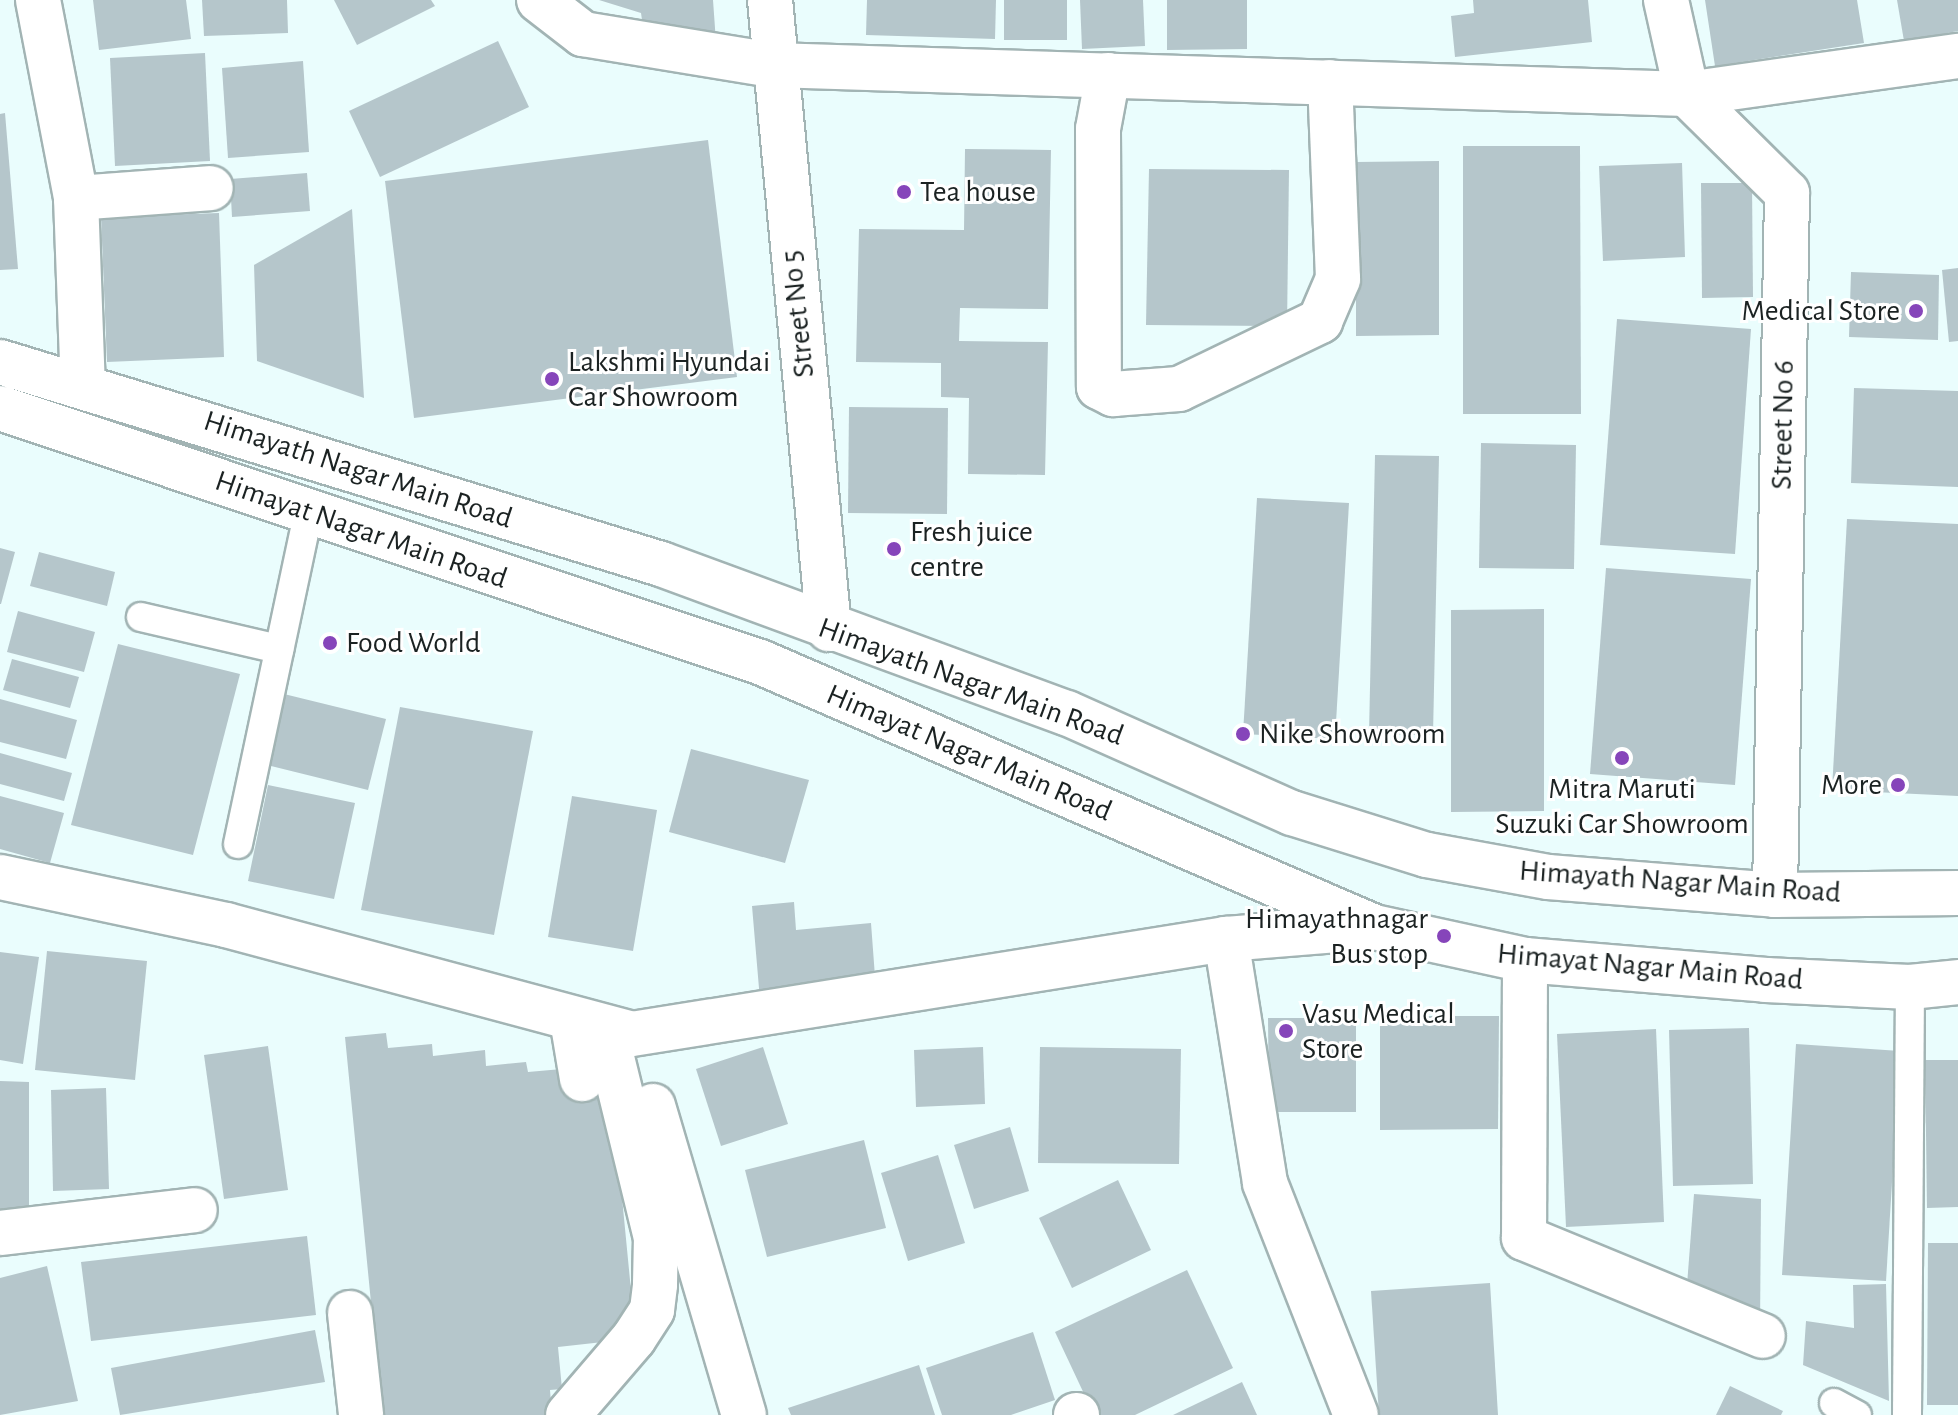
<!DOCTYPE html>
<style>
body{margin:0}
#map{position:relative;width:1958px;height:1415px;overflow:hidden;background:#eafdfd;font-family:"Alegreya Sans",sans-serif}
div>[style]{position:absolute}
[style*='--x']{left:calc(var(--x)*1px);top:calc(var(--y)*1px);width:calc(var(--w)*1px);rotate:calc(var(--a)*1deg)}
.building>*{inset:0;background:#b5c6cb}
.roads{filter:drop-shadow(2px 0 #a2b4b4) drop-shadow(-2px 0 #a2b4b4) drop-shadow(0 2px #a2b4b4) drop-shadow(0 -2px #a2b4b4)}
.service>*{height:28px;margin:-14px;padding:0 14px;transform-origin:14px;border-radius:14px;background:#fff}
.minor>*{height:44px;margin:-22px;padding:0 22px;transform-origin:22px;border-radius:22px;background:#fff}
.primary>*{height:44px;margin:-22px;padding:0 22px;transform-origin:22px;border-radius:22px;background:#fff}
.dots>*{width:22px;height:22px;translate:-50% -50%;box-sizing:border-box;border:4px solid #fff;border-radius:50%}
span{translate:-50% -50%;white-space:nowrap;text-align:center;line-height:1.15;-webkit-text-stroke:6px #fff;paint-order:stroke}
.poi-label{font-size:30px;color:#1b2222}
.left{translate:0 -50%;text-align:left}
.right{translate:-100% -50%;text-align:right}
.street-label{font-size:30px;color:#1b2222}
</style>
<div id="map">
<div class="building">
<div style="clip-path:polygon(93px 0,186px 0,191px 39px,99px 50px)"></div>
<div style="clip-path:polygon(202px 0,287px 0,288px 33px,204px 36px)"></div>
<div style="clip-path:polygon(334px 0,431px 0,435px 6px,357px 45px)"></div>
<div style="clip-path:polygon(599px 0,713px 0,716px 42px,643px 27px,641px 13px)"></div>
<div style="clip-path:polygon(867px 0,996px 0,995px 39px,866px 35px)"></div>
<div style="clip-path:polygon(1004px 0,1067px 0,1067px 40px,1004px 40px)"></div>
<div style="clip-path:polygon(1080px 0,1143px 0,1145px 46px,1082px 49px)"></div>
<div style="clip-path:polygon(1167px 0,1247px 0,1247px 49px,1167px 50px)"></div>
<div style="clip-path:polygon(1473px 0,1588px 0,1592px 42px,1455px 57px,1451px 16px,1474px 13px)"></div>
<div style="clip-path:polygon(1705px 0,1857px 0,1864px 43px,1715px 66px)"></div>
<div style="clip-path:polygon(1897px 0,1958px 0,1958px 31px,1904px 41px)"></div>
<div style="clip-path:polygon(498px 41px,529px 107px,380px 177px,349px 111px)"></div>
<div style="clip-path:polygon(205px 53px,210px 161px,115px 166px,110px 58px)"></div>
<div style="clip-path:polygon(303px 61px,309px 152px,228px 158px,222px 68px)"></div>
<div style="clip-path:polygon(5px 113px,18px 269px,0 270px,0 114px)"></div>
<div style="clip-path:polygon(708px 140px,737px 377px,414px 418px,385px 181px)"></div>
<div style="clip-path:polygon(1463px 146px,1580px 146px,1581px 414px,1463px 414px)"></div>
<div style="clip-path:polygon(965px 149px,1051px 150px,1048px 309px,960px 308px,959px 341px,1048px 342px,1045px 475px,968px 474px,969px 398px,941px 397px,941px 363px,856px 362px,859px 229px,964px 230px)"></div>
<div style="clip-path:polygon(1439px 161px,1439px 335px,1356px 336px,1356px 162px)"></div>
<div style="clip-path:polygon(1682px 163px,1685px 257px,1603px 261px,1599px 166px)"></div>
<div style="clip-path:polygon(1149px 169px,1289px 170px,1287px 326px,1146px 325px)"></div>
<div style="clip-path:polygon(307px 173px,310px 211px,232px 217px,230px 179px)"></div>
<div style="clip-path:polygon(1701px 183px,1752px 183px,1753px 297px,1702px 298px)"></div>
<div style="clip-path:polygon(352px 209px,364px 398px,257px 361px,254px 265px)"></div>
<div style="clip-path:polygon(219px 213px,224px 357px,107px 362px,101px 217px)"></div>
<div style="clip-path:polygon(1958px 268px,1958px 341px,1949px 342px,1942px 270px)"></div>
<div style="clip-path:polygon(1851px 272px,1939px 275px,1938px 340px,1849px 337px)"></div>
<div style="clip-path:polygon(1617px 319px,1751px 329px,1735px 554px,1600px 545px)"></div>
<div style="clip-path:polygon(1854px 388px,1958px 391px,1958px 487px,1851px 483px)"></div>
<div style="clip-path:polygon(849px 407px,948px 408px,947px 514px,848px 513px)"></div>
<div style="clip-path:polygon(1481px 443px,1576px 445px,1574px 569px,1479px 568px)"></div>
<div style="clip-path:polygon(1375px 455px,1439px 456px,1433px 735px,1369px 734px)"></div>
<div style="clip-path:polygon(1257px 498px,1349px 503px,1335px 739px,1243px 734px)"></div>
<div style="clip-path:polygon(1847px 519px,1958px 524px,1958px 796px,1832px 790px)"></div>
<div style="clip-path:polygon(0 548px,15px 552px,1px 604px,0 604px)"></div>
<div style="clip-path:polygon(39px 552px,115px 572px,107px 606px,30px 586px)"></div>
<div style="clip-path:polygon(1606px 568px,1751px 579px,1735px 785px,1590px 774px)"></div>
<div style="clip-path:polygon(1544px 609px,1544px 811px,1451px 812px,1451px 610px)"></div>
<div style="clip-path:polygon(18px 611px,95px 632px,84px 672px,7px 652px)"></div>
<div style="clip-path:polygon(118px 644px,240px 674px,193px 855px,71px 825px)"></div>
<div style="clip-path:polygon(12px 659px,79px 677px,70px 708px,3px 690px)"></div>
<div style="clip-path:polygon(284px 694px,386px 719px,368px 790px,267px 765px)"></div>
<div style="clip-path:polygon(0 699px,77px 720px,66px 759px,0 742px)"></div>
<div style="clip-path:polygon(400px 707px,533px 731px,494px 935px,361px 910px)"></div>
<div style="clip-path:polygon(691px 749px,809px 780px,785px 863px,669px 832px)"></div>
<div style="clip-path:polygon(0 753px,72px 773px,64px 801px,0 784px)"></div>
<div style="clip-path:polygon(268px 785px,355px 803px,334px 899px,248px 881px)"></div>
<div style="clip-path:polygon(0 796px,64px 813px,50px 863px,0 849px)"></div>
<div style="clip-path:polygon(572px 796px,657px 810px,633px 951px,548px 937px)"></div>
<div style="clip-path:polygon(794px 902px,796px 930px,871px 923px,876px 990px,760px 1000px,752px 906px)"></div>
<div style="clip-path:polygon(47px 951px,147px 961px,135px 1080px,35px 1070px)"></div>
<div style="clip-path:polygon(0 952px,39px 957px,23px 1064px,0 1060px)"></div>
<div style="clip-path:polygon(1380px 1016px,1499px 1016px,1498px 1129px,1380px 1130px)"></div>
<div style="clip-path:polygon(1268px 1018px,1356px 1018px,1356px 1112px,1269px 1112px)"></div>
<div style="clip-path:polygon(1749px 1028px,1753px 1184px,1673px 1186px,1669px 1030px)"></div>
<div style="clip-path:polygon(1656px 1029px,1664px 1222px,1566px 1227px,1557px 1034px)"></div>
<div style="clip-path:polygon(386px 1033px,388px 1048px,432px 1044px,433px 1056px,485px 1050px,486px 1066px,526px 1062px,528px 1072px,562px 1069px,611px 1084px,633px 1311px,627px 1328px,610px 1329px,612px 1341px,558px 1347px,562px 1389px,550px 1390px,552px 1415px,382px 1415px,345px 1037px)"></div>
<div style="clip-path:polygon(1796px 1044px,1900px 1051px,1886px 1281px,1782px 1275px)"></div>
<div style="clip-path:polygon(268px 1046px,288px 1190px,224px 1199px,204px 1055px)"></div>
<div style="clip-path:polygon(763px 1047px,788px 1124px,721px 1146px,696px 1069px)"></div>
<div style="clip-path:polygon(983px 1047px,985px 1104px,916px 1107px,914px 1050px)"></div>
<div style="clip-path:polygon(1040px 1047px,1181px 1049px,1179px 1164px,1038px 1163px)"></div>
<div style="clip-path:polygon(1925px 1060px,1958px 1060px,1958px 1207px,1927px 1208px)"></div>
<div style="clip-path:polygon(0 1081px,29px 1082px,29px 1220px,0 1220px)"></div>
<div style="clip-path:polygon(106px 1088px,109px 1189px,53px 1191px,51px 1090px)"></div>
<div style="clip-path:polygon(1010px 1127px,1029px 1191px,974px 1209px,954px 1145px)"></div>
<div style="clip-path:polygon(864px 1140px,886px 1228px,767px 1257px,745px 1170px)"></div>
<div style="clip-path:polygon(938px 1155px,965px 1243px,908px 1261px,881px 1173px)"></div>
<div style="clip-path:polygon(1118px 1180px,1151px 1250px,1072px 1288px,1039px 1218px)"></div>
<div style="clip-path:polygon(1694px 1194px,1761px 1199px,1760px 1328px,1686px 1298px)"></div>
<div style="clip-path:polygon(307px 1236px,316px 1315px,91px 1341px,81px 1262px)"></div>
<div style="clip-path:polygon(1928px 1243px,1958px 1243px,1958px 1405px,1927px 1405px)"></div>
<div style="clip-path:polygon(47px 1266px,78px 1401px,0 1415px,0 1278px)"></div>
<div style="clip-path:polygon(1187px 1270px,1233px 1368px,1135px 1415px,1094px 1415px,1055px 1332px)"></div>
<div style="clip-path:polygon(1490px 1283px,1498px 1415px,1379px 1415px,1371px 1291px)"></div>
<div style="clip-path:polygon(1886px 1284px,1889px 1401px,1803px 1365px,1806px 1321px,1854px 1328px,1853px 1285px)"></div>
<div style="clip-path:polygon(315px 1330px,325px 1382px,120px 1415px,111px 1368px)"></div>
<div style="clip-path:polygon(1033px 1332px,1055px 1400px,1011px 1415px,942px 1415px,926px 1368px)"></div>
<div style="clip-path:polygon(919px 1365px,935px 1415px,791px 1415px,788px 1408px)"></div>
<div style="clip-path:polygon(1242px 1382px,1257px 1415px,1173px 1415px)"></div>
<div style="clip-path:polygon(1730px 1386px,1783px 1411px,1781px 1415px,1716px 1415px)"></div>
</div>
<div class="roads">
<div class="service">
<div style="--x:141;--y:617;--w:142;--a:13.1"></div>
<div style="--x:238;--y:844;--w:337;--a:-78"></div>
<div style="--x:1834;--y:1403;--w:26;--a:28"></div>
<div style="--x:1907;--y:1415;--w:428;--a:-89.6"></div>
</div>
<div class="minor">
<div style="--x:38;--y:0;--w:202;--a:79.1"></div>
<div style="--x:76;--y:198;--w:188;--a:87.9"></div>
<div style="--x:539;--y:0;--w:56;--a:37.7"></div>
<div style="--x:583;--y:34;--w:193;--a:9.3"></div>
<div style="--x:773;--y:65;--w:914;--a:1.82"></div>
<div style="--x:1687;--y:94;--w:274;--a:-8"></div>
<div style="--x:770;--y:0;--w:632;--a:84.64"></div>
<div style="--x:1666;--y:0;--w:96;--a:77.4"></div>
<div style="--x:1687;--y:94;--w:141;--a:44.7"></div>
<div style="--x:1787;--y:193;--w:702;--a:90.98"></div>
<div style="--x:1108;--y:75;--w:55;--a:100.5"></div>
<div style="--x:1098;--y:129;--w:258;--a:89.8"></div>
<div style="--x:1099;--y:387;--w:16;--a:27"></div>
<div style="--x:1113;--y:394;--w:66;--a:-4.3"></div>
<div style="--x:1179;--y:389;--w:157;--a:-25.7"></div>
<div style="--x:1320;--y:321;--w:46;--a:-66.8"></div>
<div style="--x:1338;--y:279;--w:197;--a:-92.3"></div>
<div style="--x:76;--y:198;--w:135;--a:-4.2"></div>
<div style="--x:0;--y:877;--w:231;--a:12"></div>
<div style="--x:226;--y:925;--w:420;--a:15"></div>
<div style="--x:632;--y:1034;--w:602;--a:-9.09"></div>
<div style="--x:1226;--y:939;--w:148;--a:-4.6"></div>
<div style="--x:1226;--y:939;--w:247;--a:80.9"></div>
<div style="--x:1265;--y:1183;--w:249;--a:68.6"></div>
<div style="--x:1525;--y:960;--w:278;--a:90.2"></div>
<div style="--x:1524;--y:1238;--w:258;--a:22.3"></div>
<div style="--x:572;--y:1019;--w:61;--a:80.5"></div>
<div style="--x:653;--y:1106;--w:322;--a:73.6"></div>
<div style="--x:0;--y:1233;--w:196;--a:-6.7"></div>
<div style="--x:350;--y:1313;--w:103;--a:83.8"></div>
<div style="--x:568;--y:1415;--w:101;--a:-49.4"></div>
<div style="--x:634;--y:1338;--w:33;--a:-57"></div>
<div style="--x:652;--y:1310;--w:26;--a:-83"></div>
<div style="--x:655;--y:1284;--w:46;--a:-88.8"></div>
<div style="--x:656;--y:1238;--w:216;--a:-103.7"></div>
<div style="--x:1076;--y:1415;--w:1;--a:0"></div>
</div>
<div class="primary">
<div style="--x:0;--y:362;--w:691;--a:16.99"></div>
<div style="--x:661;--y:564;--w:432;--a:20.2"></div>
<div style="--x:1067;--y:713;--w:246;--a:24"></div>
<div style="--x:1292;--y:813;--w:141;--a:17.3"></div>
<div style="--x:1427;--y:855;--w:123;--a:10.3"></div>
<div style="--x:1548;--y:877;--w:228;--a:4.5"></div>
<div style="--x:1775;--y:895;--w:183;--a:-0.6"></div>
<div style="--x:0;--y:408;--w:801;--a:18.48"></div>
<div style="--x:760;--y:662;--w:669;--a:23.34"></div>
<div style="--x:1374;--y:927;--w:155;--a:12.3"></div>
<div style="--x:1525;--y:960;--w:242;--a:4.7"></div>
<div style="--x:1766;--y:980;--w:144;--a:2.8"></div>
<div style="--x:1910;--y:987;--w:48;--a:-5.9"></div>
</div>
</div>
<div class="dots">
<div style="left:904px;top:192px;background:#8645ba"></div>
<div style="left:1916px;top:311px;background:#8645ba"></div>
<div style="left:552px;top:379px;background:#8645ba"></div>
<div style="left:894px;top:549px;background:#8645ba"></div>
<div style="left:330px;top:643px;background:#8645ba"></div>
<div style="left:1243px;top:734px;background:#8645ba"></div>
<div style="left:1622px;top:758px;background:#8645ba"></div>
<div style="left:1898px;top:785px;background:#8645ba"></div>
<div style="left:1444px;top:936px;background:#8645ba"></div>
<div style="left:1286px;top:1031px;background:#8645ba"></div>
</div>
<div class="poi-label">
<span class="left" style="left:920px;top:192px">Tea house</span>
<span class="right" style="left:1900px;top:311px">Medical Store</span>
<span class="left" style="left:568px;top:379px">Lakshmi Hyundai<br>Car Showroom</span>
<span class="left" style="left:910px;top:549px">Fresh juice<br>centre</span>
<span class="left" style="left:346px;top:643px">Food World</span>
<span class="left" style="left:1259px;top:734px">Nike Showroom</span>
<span class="right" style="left:1882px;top:785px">More</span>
<span style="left:1622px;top:806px">Mitra Maruti<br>Suzuki Car Showroom</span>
<span class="right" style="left:1428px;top:936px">Himayathnagar<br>Bus stop</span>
<span class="left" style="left:1302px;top:1031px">Vasu Medical<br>Store</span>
</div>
<div class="street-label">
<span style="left:798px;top:314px;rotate:-96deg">Street No 5</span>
<span style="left:1783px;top:425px;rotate:-89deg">Street No 6</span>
<span style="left:358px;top:470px;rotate:18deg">Himayath Nagar Main Road</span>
<span style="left:361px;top:530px;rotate:19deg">Himayat Nagar Main Road</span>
<span style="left:971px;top:682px;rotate:20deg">Himayath Nagar Main Road</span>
<span style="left:969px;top:753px;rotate:23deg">Himayat Nagar Main Road</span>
<span style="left:1680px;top:882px;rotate:4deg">Himayath Nagar Main Road</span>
<span style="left:1650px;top:967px;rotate:5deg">Himayat Nagar Main Road</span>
</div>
</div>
